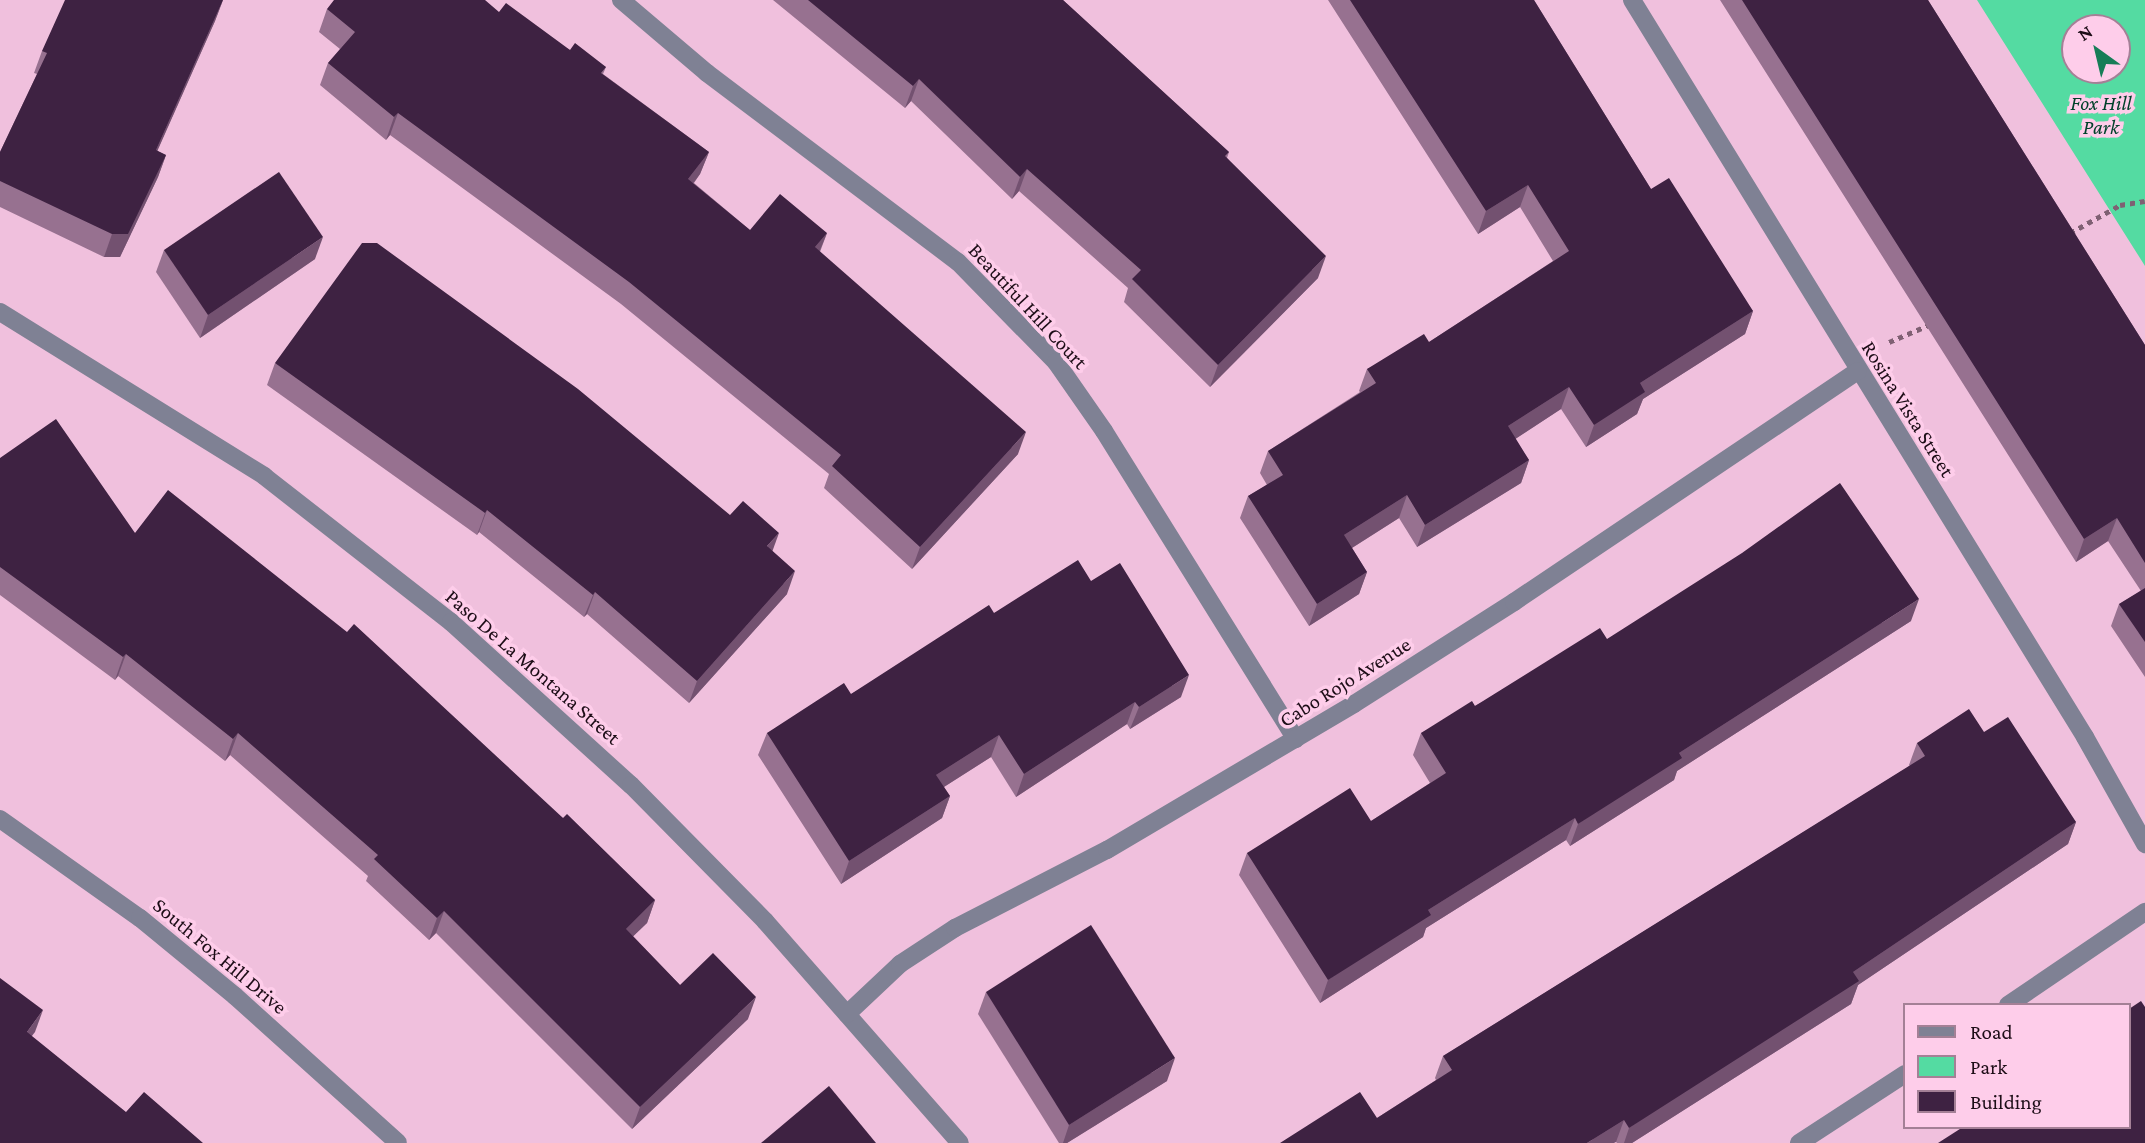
<!DOCTYPE html>
<style>
body{margin:0}
#map{position:relative;width:2145px;height:1143px;overflow:hidden;background:#f0c0dd;font-family:"Crimson Pro",serif}
div>[style]{position:absolute}
[style*='--x']{left:calc(var(--x)*1px);top:calc(var(--y)*1px);width:calc(var(--w)*1px);rotate:calc(var(--a)*1deg)}
.green>*{inset:0;background:#54dba2}
.path>*{height:4.5px;margin-top:-2.25px;transform-origin:0;background:repeating-linear-gradient(90deg,#7f6073 0 5px,transparent 0 10px)}
.minor>*{height:18px;margin:-9px;padding:0 9px;transform-origin:9px;border-radius:9px;background:#7f8194}
.wall>*{inset:0;background:#977190}
.shaded-wall>*{inset:0;background:#735170}
.building>*{inset:0;background:#3e2242}
span{translate:-50% -50%;white-space:nowrap;text-align:center;line-height:1.15;-webkit-text-stroke:7px #fecdea;paint-order:stroke}
.park-label{font-size:21px;color:#00412a;font-style:italic}
.street-label{font-size:21px;color:#1d0d17}
.legend{position:absolute;left:1903px;top:1003px;width:228px;height:126px;box-sizing:border-box;background:#fecdea;border:2px solid #a48096;margin:0;padding:9px 12px;list-style:none;font-size:21px;color:#1d0d17}
.legend li{display:flex;align-items:center;gap:14px;height:35px}
.legend b{width:35px;border:2px solid #a48096}
.north{position:absolute;left:2061px;top:14px;width:70px;height:70px;box-sizing:border-box;background:#fecdea;border:2px solid #a48096;border-radius:50%;rotate:326deg;font-size:19px;font-weight:700;line-height:28px;text-align:center;color:#1d0d17}
.north::after{content:'';display:block;margin:auto;width:24px;height:32px;background:#177d57;clip-path:polygon(50% 0,100% 100%,50% 72%,0 100%)}
</style>
<div id="map">
<div class="green">
<div style="clip-path:polygon(evenodd,1977px 0,2145px 0,2145px 266px,1977px 0,2075px 28px,2117px 28px,2117px 70px,2075px 70px,2075px 28px)"></div>
</div>
<div class="path">
<div style="--x:2070;--y:233;--w:57;--a:-29.2"></div>
<div style="--x:2120;--y:205;--w:25;--a:-9"></div>
<div style="--x:1889;--y:342;--w:46;--a:-23.2"></div>
</div>
<div class="minor">
<div style="--x:621;--y:0;--w:113;--a:40.3"></div>
<div style="--x:707;--y:73;--w:314;--a:37"></div>
<div style="--x:958;--y:262;--w:140;--a:45.6"></div>
<div style="--x:1056;--y:362;--w:84;--a:55.2"></div>
<div style="--x:1104;--y:431;--w:363;--a:58.1"></div>
<div style="--x:1632;--y:0;--w:865;--a:58.42"></div>
<div style="--x:2085;--y:737;--w:123;--a:60.7"></div>
<div style="--x:0;--y:312;--w:311;--a:31.8"></div>
<div style="--x:264;--y:476;--w:237;--a:38"></div>
<div style="--x:451;--y:622;--w:243;--a:42.2"></div>
<div style="--x:631;--y:785;--w:191;--a:45.4"></div>
<div style="--x:765;--y:921;--w:295;--a:48.7"></div>
<div style="--x:0;--y:819;--w:171;--a:35.3"></div>
<div style="--x:140;--y:918;--w:123;--a:39.4"></div>
<div style="--x:235;--y:996;--w:219;--a:42"></div>
<div style="--x:2008;--y:1005;--w:166;--a:-34.2"></div>
<div style="--x:847;--y:1014;--w:73;--a:-43.3"></div>
<div style="--x:900;--y:964;--w:66;--a:-33.2"></div>
<div style="--x:955;--y:928;--w:171;--a:-27.2"></div>
<div style="--x:1107;--y:850;--w:287;--a:-30.6"></div>
<div style="--x:1354;--y:704;--w:190;--a:-32.5"></div>
<div style="--x:1514;--y:602;--w:414;--a:-33.9"></div>
<div style="--x:1799;--y:1143;--w:126;--a:-33.1"></div>
</div>
<div class="wall">
<div style="clip-path:polygon(223px 0,215px 21px,157px 151px,166px 155px,158px 177px,120px 257px,104px 257px,0 207px,0 152px,37px 74px,34px 73px,42px 51px)"></div>
<div style="clip-path:polygon(773px 0,1063px 0,1229px 152px,1227px 158px,1318px 278px,1210px 387px,1124px 302px,1128px 288px,1019px 191px,1012px 199px,911px 101px,905px 108px)"></div>
<div style="clip-path:polygon(1328px 0,1534px 0,1651px 189px,1753px 311px,1745px 334px,1643px 399px,1637px 414px,1586px 447px,1561px 409px,1515px 439px,1529px 460px,1521px 483px,1417px 547px,1399px 518px,1352px 548px,1367px 572px,1359px 594px,1309px 626px,1240px 518px,1248px 496px,1267px 485px,1260px 473px,1268px 451px,1360px 392px,1359px 391px,1367px 369px,1429px 342px,1553px 261px,1520px 207px,1478px 234px)"></div>
<div style="clip-path:polygon(1720px 0,1928px 0,2145px 345px,2145px 677px,2111px 626px,2119px 604px,2141px 591px,2108px 541px,2076px 562px)"></div>
<div style="clip-path:polygon(327px 9px,499px 12px,570px 50px,606px 67px,603px 74px,709px 152px,700px 174px,694px 183px,750px 230px,827px 233px,820px 252px,1018px 454px,912px 569px,824px 488px,829px 474px,621px 304px,390px 135px,386px 140px,320px 85px,328px 63px,340px 49px,319px 32px)"></div>
<div style="clip-path:polygon(164px 250px,315px 259px,200px 338px,156px 272px)"></div>
<div style="clip-path:polygon(275px 363px,772px 551px,787px 594px,689px 703px,587px 614px,584px 617px,479px 532px,477px 535px,267px 385px)"></div>
<div style="clip-path:polygon(0 458px,135px 533px,563px 818px,655px 900px,647px 923px,633px 936px,680px 985px,748px 1019px,632px 1129px,436px 933px,429px 940px,366px 881px,368px 876px,230px 755px,225px 761px,118px 676px,115px 680px,0 595px)"></div>
<div style="clip-path:polygon(1091px 581px,1181px 697px,1130px 729px,1127px 724px,1016px 797px,991px 757px,944px 787px,950px 796px,942px 818px,841px 884px,758px 755px,767px 733px,851px 694px,994px 613px)"></div>
<div style="clip-path:polygon(1911px 621px,1677px 771px,1674px 780px,1570px 846px,1566px 840px,1426px 928px,1423px 937px,1320px 1003px,1239px 875px,1247px 853px,1371px 821px,1430px 783px,1413px 755px,1421px 733px,1607px 639px)"></div>
<div style="clip-path:polygon(1984px 732px,2076px 822px,2068px 844px,1858px 985px,1851px 1004px,1632px 1143px,1617px 1143px,1616px 1142px,1377px 1118px,1436px 1080px,1435px 1078px,1443px 1056px,1910px 766px,1909px 765px,1917px 743px)"></div>
<div style="clip-path:polygon(986px 992px,1167px 1081px,1067px 1143px,1059px 1143px,978px 1014px)"></div>
</div>
<div class="shaded-wall">
<div style="clip-path:polygon(223px 0,215px 21px,148px 172px,156px 150px)"></div>
<div style="clip-path:polygon(919px 79px,911px 101px,905px 108px,913px 86px)"></div>
<div style="clip-path:polygon(398px 113px,390px 135px,386px 140px,394px 117px)"></div>
<div style="clip-path:polygon(709px 152px,700px 174px,680px 201px,688px 179px)"></div>
<div style="clip-path:polygon(166px 155px,158px 177px,120px 257px,104px 257px,112px 234px)"></div>
<div style="clip-path:polygon(1027px 169px,1019px 191px,1012px 199px,1020px 177px)"></div>
<div style="clip-path:polygon(1528px 185px,1520px 207px,1478px 234px,1486px 211px)"></div>
<div style="clip-path:polygon(827px 233px,818px 255px,815px 247px)"></div>
<div style="clip-path:polygon(323px 237px,315px 259px,200px 338px,208px 315px)"></div>
<div style="clip-path:polygon(1326px 256px,1318px 278px,1210px 387px,1218px 365px)"></div>
<div style="clip-path:polygon(1753px 311px,1745px 334px,1643px 399px,1637px 414px,1586px 447px,1594px 425px,1640px 383px)"></div>
<div style="clip-path:polygon(1569px 387px,1561px 409px,1500px 449px,1508px 426px)"></div>
<div style="clip-path:polygon(1026px 432px,1018px 454px,912px 569px,920px 547px)"></div>
<div style="clip-path:polygon(1529px 460px,1521px 483px,1417px 547px,1425px 525px)"></div>
<div style="clip-path:polygon(1407px 495px,1399px 518px,1336px 558px,1344px 535px)"></div>
<div style="clip-path:polygon(487px 510px,479px 532px,477px 535px,485px 513px)"></div>
<div style="clip-path:polygon(2117px 518px,2108px 541px,2076px 562px,2084px 539px)"></div>
<div style="clip-path:polygon(779px 533px,771px 555px,767px 546px)"></div>
<div style="clip-path:polygon(795px 571px,787px 594px,689px 703px,697px 681px)"></div>
<div style="clip-path:polygon(1367px 572px,1359px 594px,1309px 626px,1317px 604px)"></div>
<div style="clip-path:polygon(595px 592px,587px 614px,584px 617px,593px 595px)"></div>
<div style="clip-path:polygon(1919px 599px,1911px 621px,1677px 771px,1674px 780px,1570px 846px,1578px 824px,1679px 753px)"></div>
<div style="clip-path:polygon(126px 654px,118px 676px,115px 680px,123px 657px)"></div>
<div style="clip-path:polygon(1189px 675px,1181px 697px,1130px 729px,1139px 707px)"></div>
<div style="clip-path:polygon(1135px 702px,1127px 724px,1016px 797px,1024px 774px)"></div>
<div style="clip-path:polygon(238px 733px,230px 755px,225px 761px,233px 739px)"></div>
<div style="clip-path:polygon(999px 735px,991px 757px,928px 797px,936px 775px)"></div>
<div style="clip-path:polygon(950px 796px,942px 818px,841px 884px,849px 861px)"></div>
<div style="clip-path:polygon(1575px 818px,1566px 840px,1426px 928px,1423px 937px,1320px 1003px,1328px 980px,1428px 910px)"></div>
<div style="clip-path:polygon(2076px 822px,2068px 844px,1858px 985px,1851px 1004px,1632px 1143px,1624px 1143px,1629px 1128px,1853px 972px)"></div>
<div style="clip-path:polygon(655px 900px,647px 923px,618px 951px,626px 929px)"></div>
<div style="clip-path:polygon(444px 911px,436px 933px,429px 940px,437px 918px)"></div>
<div style="clip-path:polygon(756px 997px,748px 1019px,632px 1129px,640px 1107px)"></div>
<div style="clip-path:polygon(43px 1010px,35px 1032px,18px 1054px,27px 1032px)"></div>
<div style="clip-path:polygon(1175px 1058px,1167px 1081px,1067px 1143px,1063px 1143px,1069px 1125px)"></div>
<div style="clip-path:polygon(1624px 1120px,1616px 1142px,1614px 1143px,1587px 1143px)"></div>
</div>
<div class="building">
<div style="clip-path:polygon(65px 0,223px 0,156px 150px,166px 155px,128px 234px,112px 234px,0 181px,0 152px,47px 53px,42px 51px)"></div>
<div style="clip-path:polygon(334px 0,485px 0,499px 12px,506px 3px,570px 50px,575px 43px,606px 67px,601px 73px,709px 152px,688px 179px,750px 230px,780px 194px,827px 233px,815px 247px,1026px 432px,920px 547px,832px 466px,841px 455px,629px 282px,398px 113px,394px 117px,328px 63px,355px 32px,327px 9px)"></div>
<div style="clip-path:polygon(808px 0,1063px 0,1229px 152px,1225px 156px,1326px 256px,1218px 365px,1132px 279px,1141px 270px,1027px 169px,1020px 177px,919px 79px,913px 86px)"></div>
<div style="clip-path:polygon(1350px 0,1534px 0,1651px 189px,1669px 178px,1753px 311px,1640px 383px,1645px 392px,1594px 425px,1569px 387px,1508px 426px,1529px 460px,1425px 525px,1407px 495px,1344px 535px,1367px 572px,1317px 604px,1248px 496px,1283px 475px,1268px 451px,1376px 383px,1367px 369px,1424px 334px,1429px 342px,1569px 251px,1528px 185px,1486px 211px)"></div>
<div style="clip-path:polygon(1742px 0,1928px 0,2145px 345px,2145px 563px,2117px 518px,2084px 539px)"></div>
<div style="clip-path:polygon(279px 172px,323px 237px,208px 315px,164px 250px)"></div>
<div style="clip-path:polygon(362px 243px,377px 243px,578px 389px,730px 515px,743px 501px,779px 533px,767px 546px,795px 571px,697px 681px,595px 592px,593px 595px,487px 510px,485px 513px,275px 363px)"></div>
<div style="clip-path:polygon(56px 419px,135px 533px,168px 490px,347px 632px,354px 624px,563px 818px,567px 814px,655px 900px,626px 929px,680px 985px,713px 953px,756px 997px,640px 1107px,444px 911px,437px 918px,374px 859px,378px 855px,238px 733px,233px 739px,126px 654px,123px 657px,0 567px,0 458px)"></div>
<div style="clip-path:polygon(1840px 483px,1919px 599px,1679px 753px,1682px 758px,1578px 824px,1575px 818px,1428px 910px,1431px 915px,1328px 980px,1247px 853px,1350px 788px,1371px 821px,1446px 773px,1421px 733px,1472px 701px,1475px 706px,1600px 628px,1607px 639px,1742px 553px)"></div>
<div style="clip-path:polygon(1078px 560px,1091px 581px,1120px 563px,1189px 675px,1139px 707px,1135px 702px,1024px 774px,999px 735px,936px 775px,950px 796px,849px 861px,767px 733px,844px 683px,851px 694px,989px 605px,994px 613px)"></div>
<div style="clip-path:polygon(2145px 588px,2145px 642px,2119px 604px)"></div>
<div style="clip-path:polygon(1969px 709px,1984px 732px,2008px 717px,2076px 822px,1853px 972px,1859px 981px,1629px 1128px,1624px 1120px,1587px 1143px,1280px 1143px,1360px 1092px,1377px 1118px,1452px 1070px,1443px 1056px,1925px 756px,1917px 743px)"></div>
<div style="clip-path:polygon(1091px 925px,1175px 1058px,1069px 1125px,986px 992px)"></div>
<div style="clip-path:polygon(0 978px,43px 1010px,27px 1032px,126px 1112px,144px 1092px,203px 1143px,0 1143px)"></div>
<div style="clip-path:polygon(2141px 1001px,2145px 1007px,2145px 1143px,1938px 1143px,1963px 1127px,2129px 1127px,2129px 1009px)"></div>
<div style="clip-path:polygon(829px 1086px,876px 1143px,761px 1143px)"></div>
</div>
<div class="park-label">
<span style="left:2101px;top:115px">Fox Hill<br>Park</span>
</div>
<div class="street-label">
<span style="left:1028px;top:306px;rotate:47deg">Beautiful Hill Court</span>
<span style="left:1908px;top:409px;rotate:58deg">Rosina Vista Street</span>
<span style="left:533px;top:667px;rotate:41deg">Paso De La Montana Street</span>
<span style="left:1345px;top:682px;rotate:-32deg">Cabo Rojo Avenue</span>
<span style="left:220px;top:956px;rotate:40deg">South Fox Hill Drive</span>
</div>
<ul class="legend">
<li><b style="height:9px;background:#7f8194"></b>Road</li>
<li><b style="height:19px;background:#54dba2"></b>Park</li>
<li><b style="height:19px;background:#3e2242"></b>Building</li>
</ul>
<div class="north">N</div>
</div>
